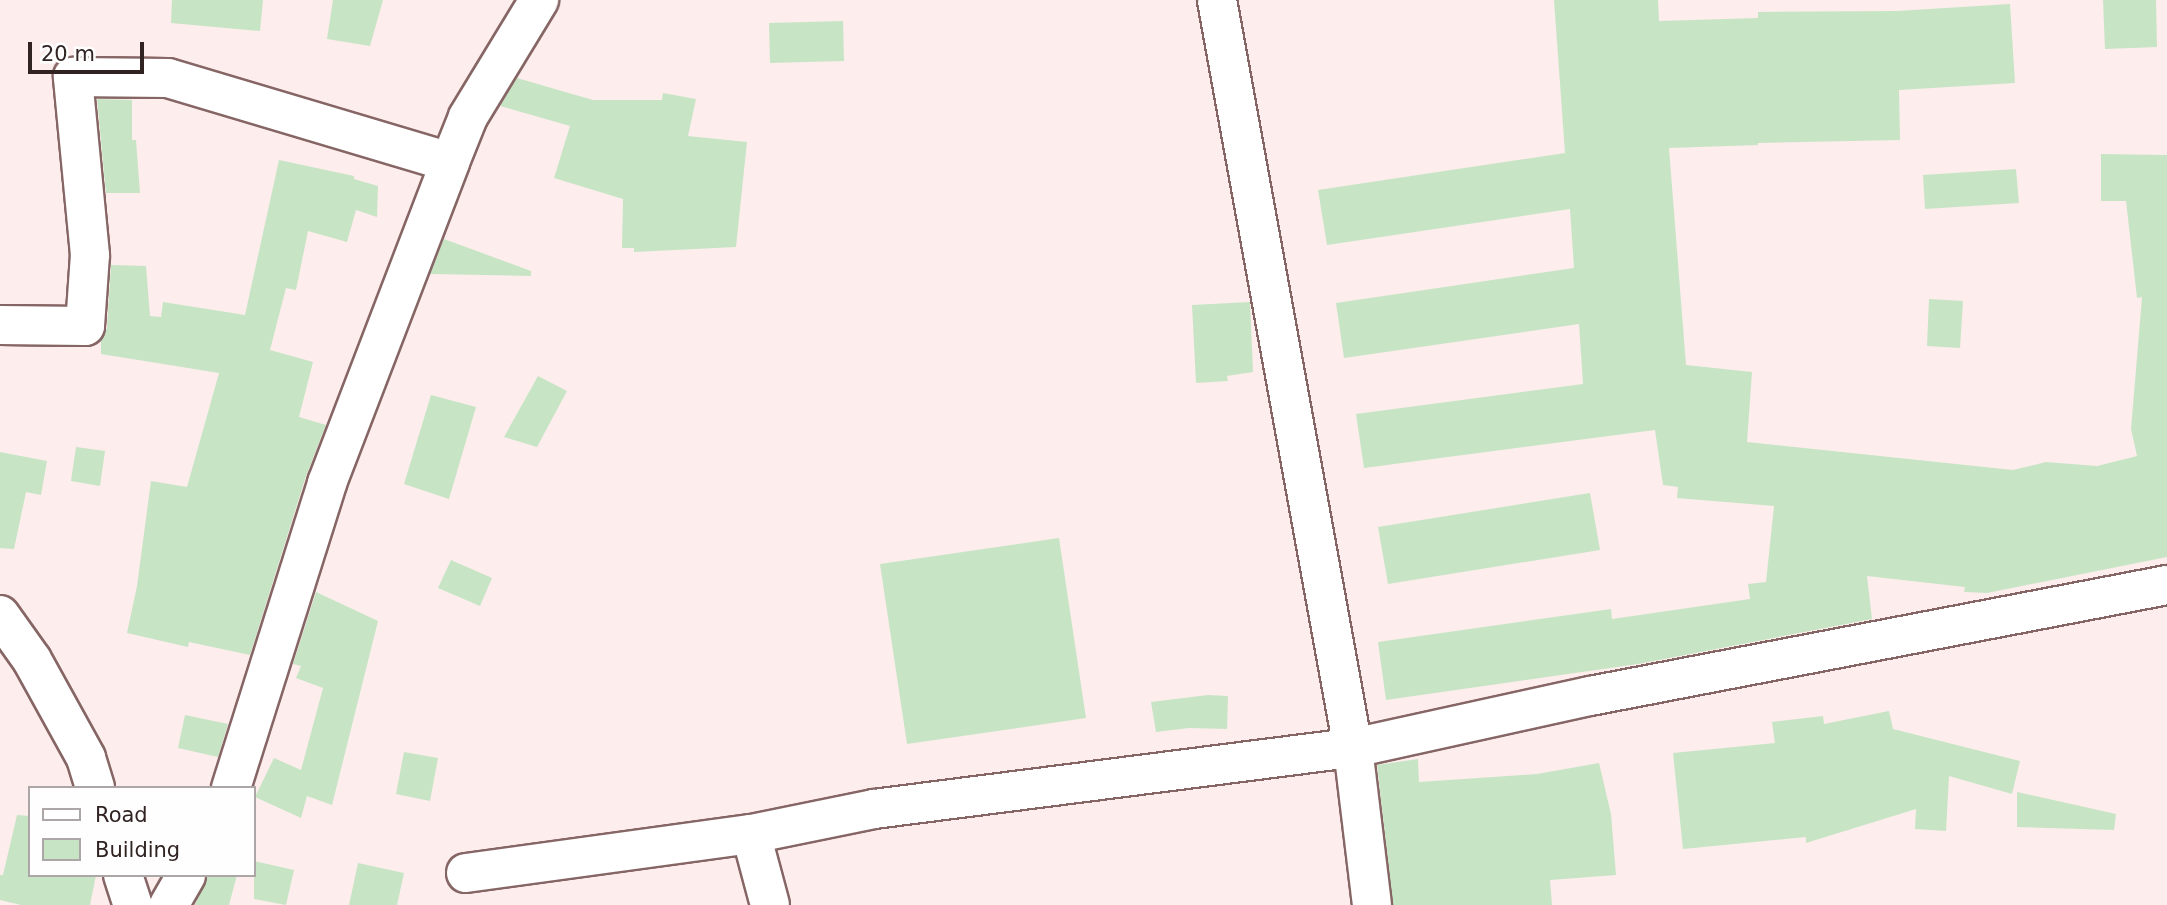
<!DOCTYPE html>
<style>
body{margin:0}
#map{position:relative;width:2167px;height:905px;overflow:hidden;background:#fdeded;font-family:"DejaVu Sans",sans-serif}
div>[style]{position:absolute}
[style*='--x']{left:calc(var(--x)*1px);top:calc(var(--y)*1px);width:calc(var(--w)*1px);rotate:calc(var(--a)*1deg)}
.building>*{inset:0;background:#c7e5c4}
.roads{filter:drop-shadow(2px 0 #866665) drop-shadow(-2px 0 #866665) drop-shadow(0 2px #866665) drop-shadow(0 -2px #866665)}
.minor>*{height:38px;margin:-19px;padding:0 19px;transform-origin:19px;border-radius:19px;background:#fff}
span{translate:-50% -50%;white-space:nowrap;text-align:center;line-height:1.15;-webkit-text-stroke:5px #fefefe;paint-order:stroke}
.legend{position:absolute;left:28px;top:786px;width:228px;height:91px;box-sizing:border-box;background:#fefefe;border:2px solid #aca6a6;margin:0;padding:9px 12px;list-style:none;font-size:21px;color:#302322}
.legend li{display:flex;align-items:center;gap:14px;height:35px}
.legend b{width:35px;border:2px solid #aca6a6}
.scale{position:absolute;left:28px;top:42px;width:116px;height:32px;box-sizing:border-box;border:4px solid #302322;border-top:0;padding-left:9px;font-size:21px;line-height:24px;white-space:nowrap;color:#302322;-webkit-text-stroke:5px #fefefe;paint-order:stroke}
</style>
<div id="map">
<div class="building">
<div style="clip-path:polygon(172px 0,263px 0,260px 31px,171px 23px)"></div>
<div style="clip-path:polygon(333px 0,383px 0,370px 46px,327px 39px)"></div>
<div style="clip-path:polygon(1554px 0,1658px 0,1659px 21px,1758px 18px,1758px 12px,1897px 11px,2010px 4px,2015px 83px,1899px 90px,1900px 140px,1758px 143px,1758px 145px,1669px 148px,1686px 365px,1752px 372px,1747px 442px,2013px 470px,2046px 462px,2097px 466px,2137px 456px,2131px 429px,2142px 297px,2137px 298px,2126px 201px,2101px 201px,2101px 154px,2167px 155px,2167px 557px,1987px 593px,1964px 592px,1965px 587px,1867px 576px,1872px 619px,1638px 664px,1386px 700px,1378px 642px,1611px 609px,1612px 619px,1750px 599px,1748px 584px,1766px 582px,1774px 506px,1677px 498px,1678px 487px,1663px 485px,1655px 430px,1364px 468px,1356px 414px,1583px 384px,1579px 324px,1344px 358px,1336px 303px,1574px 268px,1570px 209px,1327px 245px,1318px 190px,1565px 153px)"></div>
<div style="clip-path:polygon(2103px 0,2156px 0,2157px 47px,2105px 49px)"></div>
<div style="clip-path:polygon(843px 21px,844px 61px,770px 63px,769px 23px)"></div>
<div style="clip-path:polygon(517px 78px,593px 100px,662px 100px,663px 93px,696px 99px,688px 136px,747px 142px,736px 247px,634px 252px,634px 248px,622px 248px,623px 199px,554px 178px,570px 126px,500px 106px)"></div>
<div style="clip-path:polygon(97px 99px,132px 100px,132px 140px,136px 140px,140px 193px,106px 193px)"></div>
<div style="clip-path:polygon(279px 160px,354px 176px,354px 179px,378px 186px,377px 217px,356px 210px,347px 242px,308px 231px,296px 290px,286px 288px,270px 350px,313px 362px,299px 417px,326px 425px,306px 476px,250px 655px,189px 642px,188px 647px,127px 633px,137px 586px,151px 481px,187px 487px,219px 373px,101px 354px,101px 340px,107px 328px,111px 265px,146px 266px,150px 316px,161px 317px,163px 302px,245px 315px)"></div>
<div style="clip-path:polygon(2016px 169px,2019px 203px,1925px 209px,1923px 175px)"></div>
<div style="clip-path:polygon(444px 239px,531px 271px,531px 276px,430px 274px)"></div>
<div style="clip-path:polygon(1929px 299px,1963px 301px,1960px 348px,1927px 346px)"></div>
<div style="clip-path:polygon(1250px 302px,1253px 372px,1227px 376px,1228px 381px,1196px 383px,1192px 305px)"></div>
<div style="clip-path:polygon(538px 376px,567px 391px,537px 447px,504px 437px)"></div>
<div style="clip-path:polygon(431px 395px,476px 407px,449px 499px,404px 484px)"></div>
<div style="clip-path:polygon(76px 447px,105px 451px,100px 486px,71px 481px)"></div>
<div style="clip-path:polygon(0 452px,47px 461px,41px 495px,26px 492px,14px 549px,0 548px)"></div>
<div style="clip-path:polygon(1590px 493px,1600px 550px,1388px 584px,1378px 527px)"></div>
<div style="clip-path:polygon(1059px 538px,1086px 718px,907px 744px,880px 564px)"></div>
<div style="clip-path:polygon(451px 560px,492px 578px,480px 606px,438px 588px)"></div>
<div style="clip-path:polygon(316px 592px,378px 621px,332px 805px,307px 796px,301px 818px,255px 797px,274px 758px,301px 770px,323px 688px,296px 678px,301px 666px,293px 664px)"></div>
<div style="clip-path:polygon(1208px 695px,1228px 696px,1227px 729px,1189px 728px,1156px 732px,1151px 702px)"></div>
<div style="clip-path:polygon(1889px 711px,1893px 729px,2020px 761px,2012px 794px,1949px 776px,1946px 831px,1915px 829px,1916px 809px,1806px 843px,1806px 837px,1683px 849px,1673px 753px,1775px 743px,1772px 722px,1823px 716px,1824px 724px)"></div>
<div style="clip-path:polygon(185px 715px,228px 724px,218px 757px,178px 748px)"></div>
<div style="clip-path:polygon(404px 752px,438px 758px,430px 801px,396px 794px)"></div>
<div style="clip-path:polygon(1418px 759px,1419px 782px,1537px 774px,1599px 763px,1611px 814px,1616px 875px,1550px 880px,1552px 905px,1393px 905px,1377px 765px)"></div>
<div style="clip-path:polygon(2017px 792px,2116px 814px,2114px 830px,2017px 827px)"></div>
<div style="clip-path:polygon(17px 815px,30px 816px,30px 875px,96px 875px,90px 905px,21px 905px,0 900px,0 875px,3px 875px)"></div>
<div style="clip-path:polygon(254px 861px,294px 870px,286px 905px,254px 899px)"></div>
<div style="clip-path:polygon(358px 863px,404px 873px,397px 905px,349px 905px)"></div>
<div style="clip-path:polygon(208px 875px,237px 875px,229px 905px,195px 905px)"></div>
</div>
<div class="roads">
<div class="minor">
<div style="--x:1217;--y:0;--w:760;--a:79.7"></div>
<div style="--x:1353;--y:748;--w:158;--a:83.1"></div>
<div style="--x:0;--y:325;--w:85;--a:0.7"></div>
<div style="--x:85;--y:326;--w:71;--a:-86"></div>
<div style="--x:90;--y:255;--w:179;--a:-95.5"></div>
<div style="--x:73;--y:77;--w:95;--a:0.6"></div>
<div style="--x:168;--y:78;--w:294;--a:16.6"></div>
<div style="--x:0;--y:615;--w:55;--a:54.6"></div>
<div style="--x:32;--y:660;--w:112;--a:61.1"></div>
<div style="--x:86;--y:758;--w:31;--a:73"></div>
<div style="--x:231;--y:788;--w:320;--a:-72.5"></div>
<div style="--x:327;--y:483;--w:344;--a:-69"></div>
<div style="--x:450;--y:162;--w:48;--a:-68.2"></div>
<div style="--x:468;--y:117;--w:137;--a:-58.7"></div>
<div style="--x:751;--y:834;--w:73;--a:75"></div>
<div style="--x:466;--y:873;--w:288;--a:-7.8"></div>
<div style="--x:751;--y:834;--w:126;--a:-11.5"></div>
<div style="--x:874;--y:809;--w:483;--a:-7.3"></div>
<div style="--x:1353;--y:748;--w:243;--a:-12.4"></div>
<div style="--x:1590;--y:696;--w:588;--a:-10.89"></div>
<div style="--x:123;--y:875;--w:32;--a:72"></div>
<div style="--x:169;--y:905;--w:34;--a:-60"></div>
</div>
</div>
<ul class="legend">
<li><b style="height:9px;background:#fff"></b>Road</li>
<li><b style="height:19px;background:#c7e5c4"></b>Building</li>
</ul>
<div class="scale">20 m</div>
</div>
